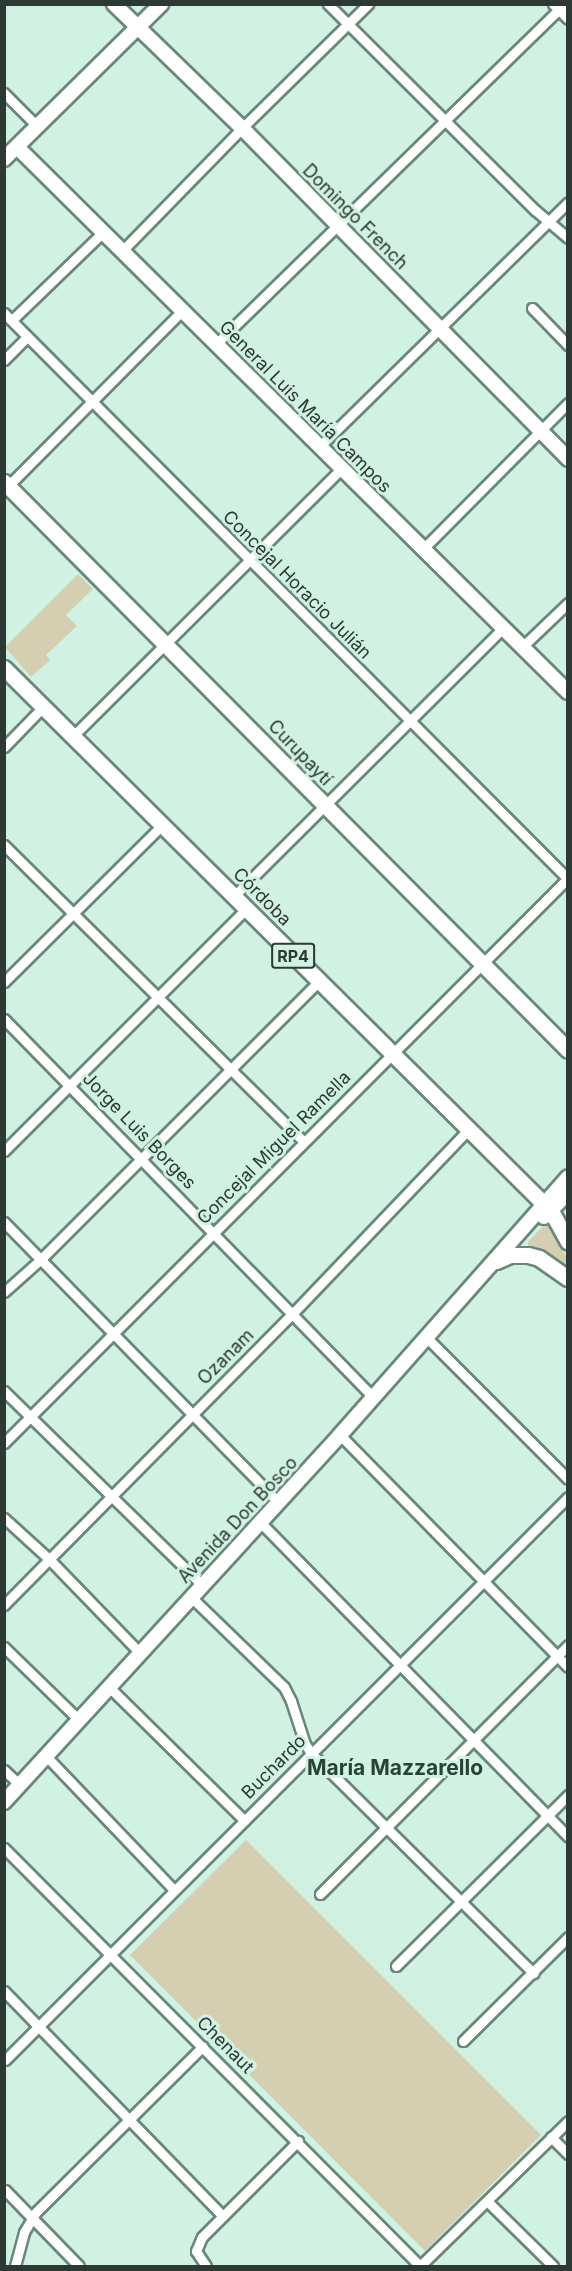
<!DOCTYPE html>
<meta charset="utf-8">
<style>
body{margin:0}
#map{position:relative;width:572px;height:2271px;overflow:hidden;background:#d1f1e3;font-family:Inter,sans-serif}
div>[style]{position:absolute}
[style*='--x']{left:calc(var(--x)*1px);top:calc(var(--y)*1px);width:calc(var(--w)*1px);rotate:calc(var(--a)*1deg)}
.green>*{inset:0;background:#d4cfb1}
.roads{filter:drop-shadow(2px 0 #6a877a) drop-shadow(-2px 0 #6a877a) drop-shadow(0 2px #6a877a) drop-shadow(0 -2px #6a877a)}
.street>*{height:9px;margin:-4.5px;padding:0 4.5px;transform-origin:4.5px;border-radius:4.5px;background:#fff}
.secondary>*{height:14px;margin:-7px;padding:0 7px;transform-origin:7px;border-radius:7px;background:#fff}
.primary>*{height:15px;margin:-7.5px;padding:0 7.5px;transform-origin:7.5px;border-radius:7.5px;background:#fff}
span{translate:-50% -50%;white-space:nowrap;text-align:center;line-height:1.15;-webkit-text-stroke:6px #d1f1e3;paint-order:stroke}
.shield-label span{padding:2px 4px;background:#d1f1e3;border:2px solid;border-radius:4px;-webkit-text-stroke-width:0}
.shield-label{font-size:16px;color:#2d3934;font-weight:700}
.street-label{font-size:18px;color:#2d3934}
.quarter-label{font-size:21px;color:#274237;font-weight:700}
.frame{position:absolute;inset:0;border:6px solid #2d3934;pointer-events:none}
</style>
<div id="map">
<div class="green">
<div style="clip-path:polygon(78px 574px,93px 589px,66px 615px,77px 626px,46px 655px,50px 660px,31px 677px,5px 647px)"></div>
<div style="clip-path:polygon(545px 1224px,550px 1225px,567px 1258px,567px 1271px,554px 1260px,528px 1246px,528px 1242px)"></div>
<div style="clip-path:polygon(246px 1840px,541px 2135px,425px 2251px,130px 1955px)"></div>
</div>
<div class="roads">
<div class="street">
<div style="--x:328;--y:4;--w:292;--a:44.9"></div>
<div style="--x:535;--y:210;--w:43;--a:40.3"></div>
<div style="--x:553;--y:4;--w:21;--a:45"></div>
<div style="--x:4;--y:93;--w:48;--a:45"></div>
<div style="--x:122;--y:251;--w:172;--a:-45.7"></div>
<div style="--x:242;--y:128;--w:177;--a:-44.5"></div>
<div style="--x:532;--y:308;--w:52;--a:45.8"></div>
<div style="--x:4;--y:313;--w:799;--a:45.1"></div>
<div style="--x:12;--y:320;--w:127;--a:-44"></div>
<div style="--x:216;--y:344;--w:487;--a:-44.3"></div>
<div style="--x:4;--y:360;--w:33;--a:-45"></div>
<div style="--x:319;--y:447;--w:349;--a:-44.5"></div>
<div style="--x:6;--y:488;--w:250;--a:-45.2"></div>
<div style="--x:424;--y:548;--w:204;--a:-45.2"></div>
<div style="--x:522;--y:647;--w:64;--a:-43.7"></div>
<div style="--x:73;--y:736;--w:378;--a:-44.9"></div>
<div style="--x:4;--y:747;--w:56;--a:-45.7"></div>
<div style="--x:4;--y:845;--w:421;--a:44.7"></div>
<div style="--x:234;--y:896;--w:380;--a:-44.9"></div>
<div style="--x:4;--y:982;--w:223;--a:-44.8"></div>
<div style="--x:4;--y:1019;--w:528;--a:45.69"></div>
<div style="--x:4;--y:1151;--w:342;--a:-45"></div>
<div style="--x:4;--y:1222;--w:393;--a:45.6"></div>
<div style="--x:4;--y:1292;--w:50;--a:-41.7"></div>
<div style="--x:41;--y:1259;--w:393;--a:-45"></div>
<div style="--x:427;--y:1338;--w:199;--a:45"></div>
<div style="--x:4;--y:1391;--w:277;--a:44.4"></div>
<div style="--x:340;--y:1435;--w:325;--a:45.5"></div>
<div style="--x:4;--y:1443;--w:798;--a:-45.05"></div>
<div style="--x:4;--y:1518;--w:61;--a:42.3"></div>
<div style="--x:49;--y:1559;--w:131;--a:45.9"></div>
<div style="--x:261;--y:1523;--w:439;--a:45.6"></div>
<div style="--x:191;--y:1597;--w:129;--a:44.1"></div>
<div style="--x:284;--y:1687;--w:16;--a:63"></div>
<div style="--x:291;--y:1701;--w:45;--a:72"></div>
<div style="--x:305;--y:1744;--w:11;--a:56"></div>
<div style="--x:311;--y:1753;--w:313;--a:44.7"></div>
<div style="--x:4;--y:1605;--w:411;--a:-45.3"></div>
<div style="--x:293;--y:1313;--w:255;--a:-46.3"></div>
<div style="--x:4;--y:1647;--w:105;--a:44.2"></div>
<div style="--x:109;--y:1687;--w:190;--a:44.6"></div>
<div style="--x:46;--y:1756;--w:185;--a:46.3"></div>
<div style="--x:4;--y:1770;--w:22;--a:43"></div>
<div style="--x:4;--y:1848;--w:590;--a:45.14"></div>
<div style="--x:320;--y:1894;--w:351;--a:-45.1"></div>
<div style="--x:396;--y:1966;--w:243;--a:-44.8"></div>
<div style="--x:4;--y:1991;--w:314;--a:45.8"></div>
<div style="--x:463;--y:2041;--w:148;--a:-44.7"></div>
<div style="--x:5;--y:2060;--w:796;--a:-45"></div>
<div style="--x:551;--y:2137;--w:24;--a:45"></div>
<div style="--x:5;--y:2190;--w:106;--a:45.8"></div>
<div style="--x:487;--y:2201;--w:93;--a:44.6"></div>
<div style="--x:15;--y:2266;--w:35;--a:-75"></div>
<div style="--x:24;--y:2232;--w:23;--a:-59"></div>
<div style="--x:36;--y:2212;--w:235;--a:-44.8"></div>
<div style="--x:206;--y:2266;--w:18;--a:-124"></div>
<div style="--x:196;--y:2251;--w:15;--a:-67"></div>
<div style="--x:202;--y:2237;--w:136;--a:-45"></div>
<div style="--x:420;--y:2266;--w:207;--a:-44.4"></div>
</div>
<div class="secondary">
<div style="--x:114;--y:4;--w:178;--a:44.1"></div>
<div style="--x:242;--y:128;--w:465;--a:45.4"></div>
<div style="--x:17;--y:147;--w:775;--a:44.69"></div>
<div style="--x:4;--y:159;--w:221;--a:-44.6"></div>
<div style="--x:544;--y:1217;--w:34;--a:-45"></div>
<div style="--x:4;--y:1802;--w:498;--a:-47.5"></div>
<div style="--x:340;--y:1435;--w:344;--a:-48.5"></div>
</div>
<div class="primary">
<div style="--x:4;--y:482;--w:800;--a:45.2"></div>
<div style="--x:4;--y:668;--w:761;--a:44.79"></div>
<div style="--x:544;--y:1204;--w:10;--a:45"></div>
<div style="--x:551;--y:1211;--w:35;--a:61"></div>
<div style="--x:496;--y:1261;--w:15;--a:-23"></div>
<div style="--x:510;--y:1255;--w:18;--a:0"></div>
<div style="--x:528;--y:1255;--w:11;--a:15"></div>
<div style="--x:539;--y:1258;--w:35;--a:35"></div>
</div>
</div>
<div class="shield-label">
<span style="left:293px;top:956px">RP4</span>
</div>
<div class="street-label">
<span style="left:355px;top:217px;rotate:45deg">Domingo French</span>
<span style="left:305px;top:407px;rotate:45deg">General Luis María Campos</span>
<span style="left:297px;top:585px;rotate:45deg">Concejal Horacio Julián</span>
<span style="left:300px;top:753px;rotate:46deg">Curupaytí</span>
<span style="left:262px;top:897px;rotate:45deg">Córdoba</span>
<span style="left:139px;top:1131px;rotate:46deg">Jorge Luis Borges</span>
<span style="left:274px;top:1148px;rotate:-45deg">Concejal Miguel Ramella</span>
<span style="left:226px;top:1357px;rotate:-45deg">Ozanam</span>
<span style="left:238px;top:1520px;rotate:-47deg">Avenida Don Bosco</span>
<span style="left:274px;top:1767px;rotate:-45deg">Buchardo</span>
<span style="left:225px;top:2045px;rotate:45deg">Chenaut</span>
</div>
<div class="quarter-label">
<span style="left:395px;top:1768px">María Mazzarello</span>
</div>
<div class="frame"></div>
</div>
